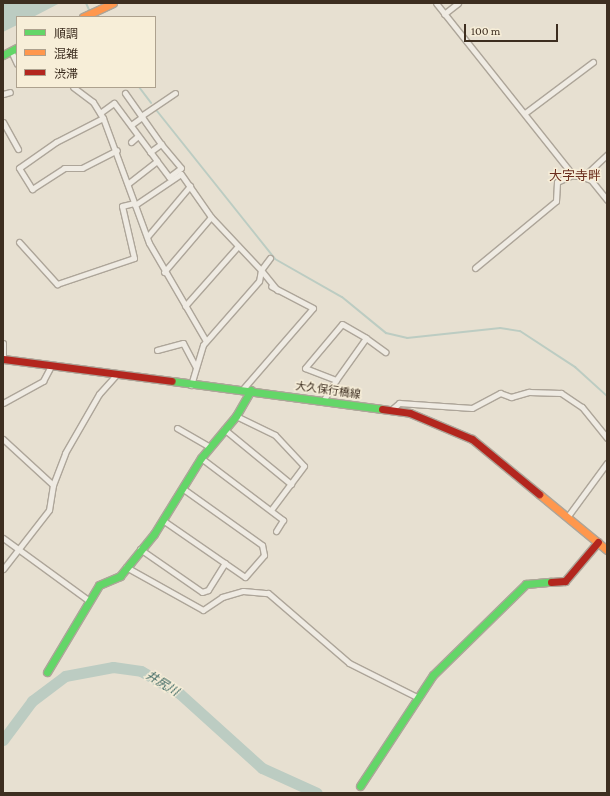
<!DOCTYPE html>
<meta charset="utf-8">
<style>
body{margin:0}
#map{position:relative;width:610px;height:796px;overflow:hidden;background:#e7e0d1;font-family:"Crimson Pro","Noto Sans JP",serif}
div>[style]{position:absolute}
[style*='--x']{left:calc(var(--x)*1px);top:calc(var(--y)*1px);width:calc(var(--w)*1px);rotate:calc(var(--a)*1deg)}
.water>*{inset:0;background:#bcccc2}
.stream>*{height:2px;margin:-1px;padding:0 1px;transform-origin:1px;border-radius:1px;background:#bcccc2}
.river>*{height:11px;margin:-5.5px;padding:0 5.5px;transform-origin:5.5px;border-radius:5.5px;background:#bcccc2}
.roads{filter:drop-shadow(1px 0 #ada599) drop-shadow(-1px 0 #ada599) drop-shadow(0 1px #ada599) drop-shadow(0 -1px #ada599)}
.street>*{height:5px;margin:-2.5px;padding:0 2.5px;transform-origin:2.5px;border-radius:2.5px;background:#efebe3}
.fast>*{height:7px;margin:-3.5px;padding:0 3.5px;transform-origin:3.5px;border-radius:3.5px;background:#63d668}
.slow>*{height:7px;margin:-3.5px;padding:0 3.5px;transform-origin:3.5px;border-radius:3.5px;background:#ff974d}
.jam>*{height:7px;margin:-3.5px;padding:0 3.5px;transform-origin:3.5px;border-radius:3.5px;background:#b3261e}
span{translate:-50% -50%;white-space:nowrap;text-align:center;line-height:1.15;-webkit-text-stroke:3px #f7eed8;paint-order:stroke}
.street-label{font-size:11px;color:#3d2e20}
.water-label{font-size:12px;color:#2f5d5a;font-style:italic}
.quarter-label{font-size:13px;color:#6b2e1e}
.frame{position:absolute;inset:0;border:4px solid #3d2e20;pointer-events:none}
.legend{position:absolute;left:16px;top:16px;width:140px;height:72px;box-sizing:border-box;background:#f7eed8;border:1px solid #ada18e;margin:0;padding:5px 7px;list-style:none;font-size:12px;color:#3d2e20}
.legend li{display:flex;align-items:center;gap:8px;height:20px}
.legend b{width:20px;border:1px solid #ada18e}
.scale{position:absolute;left:464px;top:24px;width:94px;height:18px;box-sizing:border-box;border:2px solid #3d2e20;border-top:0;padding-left:5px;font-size:12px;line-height:14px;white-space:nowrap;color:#3d2e20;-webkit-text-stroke:3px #f7eed8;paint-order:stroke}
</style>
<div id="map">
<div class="water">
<div style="clip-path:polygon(3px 3px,60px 3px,33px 17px,17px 17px,17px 25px,3px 32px)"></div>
</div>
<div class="stream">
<div style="--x:86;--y:3;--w:10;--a:66"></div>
<div style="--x:139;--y:87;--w:20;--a:53"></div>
<div style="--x:157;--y:111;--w:189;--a:51.4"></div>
<div style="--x:275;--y:259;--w:77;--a:29.6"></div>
<div style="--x:342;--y:297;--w:57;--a:39.3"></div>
<div style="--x:386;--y:333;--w:22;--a:13"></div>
<div style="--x:407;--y:338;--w:94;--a:-6.1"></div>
<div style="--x:500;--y:328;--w:20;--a:9"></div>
<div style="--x:520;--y:331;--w:66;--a:33.2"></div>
<div style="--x:575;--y:367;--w:43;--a:42.2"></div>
</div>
<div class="river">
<div style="--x:3;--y:740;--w:49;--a:-53.4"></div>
<div style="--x:32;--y:701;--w:41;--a:-37.1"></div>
<div style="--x:65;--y:676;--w:49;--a:-10.6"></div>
<div style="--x:113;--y:667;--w:28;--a:8"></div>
<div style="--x:141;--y:671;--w:44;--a:30.1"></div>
<div style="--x:179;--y:693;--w:112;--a:42.1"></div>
<div style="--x:262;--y:768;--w:60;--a:24.4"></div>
</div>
<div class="roads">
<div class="street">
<div style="--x:436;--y:3;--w:220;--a:51.5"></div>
<div style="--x:444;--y:14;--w:18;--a:-38"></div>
<div style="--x:11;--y:51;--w:14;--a:65"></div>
<div style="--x:73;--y:87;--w:25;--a:37"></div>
<div style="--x:93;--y:102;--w:19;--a:58"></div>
<div style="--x:103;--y:118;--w:133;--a:69.8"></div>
<div style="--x:149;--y:243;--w:113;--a:59.8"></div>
<div style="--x:125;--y:93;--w:62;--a:54.8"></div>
<div style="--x:3;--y:94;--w:7;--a:-16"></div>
<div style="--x:100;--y:113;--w:17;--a:-36"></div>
<div style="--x:114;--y:103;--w:72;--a:53.4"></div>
<div style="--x:157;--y:161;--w:37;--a:142"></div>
<div style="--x:525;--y:113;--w:85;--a:-36.9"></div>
<div style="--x:141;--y:116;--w:41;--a:-34.1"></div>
<div style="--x:103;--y:118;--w:53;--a:152.9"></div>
<div style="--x:56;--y:142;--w:45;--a:144.9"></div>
<div style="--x:19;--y:168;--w:25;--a:58"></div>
<div style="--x:32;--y:189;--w:38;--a:-33"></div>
<div style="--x:64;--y:168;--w:18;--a:0"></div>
<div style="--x:82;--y:168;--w:39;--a:-27"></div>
<div style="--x:3;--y:122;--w:31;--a:61"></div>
<div style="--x:131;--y:125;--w:14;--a:-36"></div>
<div style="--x:131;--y:142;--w:9;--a:-41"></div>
<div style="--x:150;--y:152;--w:14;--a:-36"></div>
<div style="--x:161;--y:144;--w:31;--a:50"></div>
<div style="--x:181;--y:168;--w:15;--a:143"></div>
<div style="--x:169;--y:177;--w:20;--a:-127"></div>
<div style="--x:583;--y:177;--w:33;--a:-43"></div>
<div style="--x:135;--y:205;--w:55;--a:-34"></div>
<div style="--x:181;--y:174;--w:52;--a:55.1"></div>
<div style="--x:211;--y:217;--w:73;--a:46.7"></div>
<div style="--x:261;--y:270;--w:11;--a:100"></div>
<div style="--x:259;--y:281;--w:85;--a:131.2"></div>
<div style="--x:203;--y:345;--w:42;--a:106.7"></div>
<div style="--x:147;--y:237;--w:67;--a:-49.9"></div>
<div style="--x:19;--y:242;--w:57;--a:47.9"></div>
<div style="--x:57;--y:284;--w:81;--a:-18.7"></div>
<div style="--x:134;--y:258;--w:53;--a:-103"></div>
<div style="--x:122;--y:206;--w:12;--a:-14"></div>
<div style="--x:270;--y:258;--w:15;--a:127"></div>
<div style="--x:261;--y:270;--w:26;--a:51"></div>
<div style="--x:475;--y:268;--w:105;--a:-39.6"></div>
<div style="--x:556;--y:201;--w:19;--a:-87"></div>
<div style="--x:557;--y:182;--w:17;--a:-24"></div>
<div style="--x:573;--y:175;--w:10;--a:11"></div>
<div style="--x:583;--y:177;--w:9;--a:21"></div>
<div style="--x:591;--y:180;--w:26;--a:51"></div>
<div style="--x:164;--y:272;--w:72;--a:-49.5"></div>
<div style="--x:185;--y:306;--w:80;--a:-48.5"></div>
<div style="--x:366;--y:338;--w:24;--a:36"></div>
<div style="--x:3;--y:343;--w:17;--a:90"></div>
<div style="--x:157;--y:350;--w:27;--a:-15"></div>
<div style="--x:183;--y:343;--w:27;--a:62"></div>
<div style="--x:242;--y:390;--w:108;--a:-49.1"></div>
<div style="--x:313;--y:308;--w:47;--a:-152.4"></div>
<div style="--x:323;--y:401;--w:25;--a:-58"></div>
<div style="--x:336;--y:380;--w:33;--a:-159"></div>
<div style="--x:305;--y:368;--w:57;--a:-49.9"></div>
<div style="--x:342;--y:324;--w:28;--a:30"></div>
<div style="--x:366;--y:338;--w:52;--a:125.5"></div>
<div style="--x:3;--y:403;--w:46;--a:-28.8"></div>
<div style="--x:43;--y:381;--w:17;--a:-62"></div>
<div style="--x:391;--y:410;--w:11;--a:-41"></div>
<div style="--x:399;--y:403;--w:73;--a:3.9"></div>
<div style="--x:472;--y:408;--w:32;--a:-28"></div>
<div style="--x:500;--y:393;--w:12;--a:20"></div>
<div style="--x:511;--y:397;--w:19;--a:-16"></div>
<div style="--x:529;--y:392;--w:32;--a:2"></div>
<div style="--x:561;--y:393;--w:25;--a:34"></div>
<div style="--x:582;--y:407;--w:40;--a:51"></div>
<div style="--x:236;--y:416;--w:43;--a:26"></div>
<div style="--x:275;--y:435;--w:42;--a:46.9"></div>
<div style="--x:304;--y:466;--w:55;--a:126.9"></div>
<div style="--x:177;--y:428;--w:36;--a:30"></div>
<div style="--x:224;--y:429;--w:87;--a:39.4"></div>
<div style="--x:3;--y:439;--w:68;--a:42.6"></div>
<div style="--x:53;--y:485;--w:25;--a:99"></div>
<div style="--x:49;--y:510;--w:75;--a:127.9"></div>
<div style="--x:201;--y:458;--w:103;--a:37.1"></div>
<div style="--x:283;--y:520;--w:13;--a:122"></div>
<div style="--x:53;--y:485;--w:34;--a:-69"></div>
<div style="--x:65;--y:453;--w:68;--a:-60"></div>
<div style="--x:99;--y:394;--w:25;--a:-48"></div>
<div style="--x:568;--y:516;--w:66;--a:-53.7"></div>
<div style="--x:164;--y:521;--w:98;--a:34.7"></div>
<div style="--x:245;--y:577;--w:29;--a:-49"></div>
<div style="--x:264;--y:555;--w:10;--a:-101"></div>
<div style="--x:262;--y:545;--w:98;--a:-144.5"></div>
<div style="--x:3;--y:538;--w:105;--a:36.1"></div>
<div style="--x:140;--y:549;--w:75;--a:34.7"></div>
<div style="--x:202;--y:592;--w:6;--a:-18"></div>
<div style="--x:208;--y:590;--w:32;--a:-58"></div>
<div style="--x:126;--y:567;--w:88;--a:29.2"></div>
<div style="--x:203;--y:610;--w:23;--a:-34"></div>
<div style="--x:222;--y:597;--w:22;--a:-16"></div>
<div style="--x:243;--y:591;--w:25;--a:5"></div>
<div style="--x:268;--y:593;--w:107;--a:40.8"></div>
<div style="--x:349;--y:663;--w:78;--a:26.6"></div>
</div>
<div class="fast">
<div style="--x:3;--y:55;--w:16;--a:-27"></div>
<div style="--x:172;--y:381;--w:212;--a:7.6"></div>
<div style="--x:47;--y:672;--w:101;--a:-59.1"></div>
<div style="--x:99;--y:585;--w:23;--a:-23"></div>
<div style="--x:120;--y:576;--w:54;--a:-51"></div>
<div style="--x:154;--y:534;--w:89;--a:-58.3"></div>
<div style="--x:201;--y:458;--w:55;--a:-50.2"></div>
<div style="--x:236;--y:416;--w:30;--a:-60"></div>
<div style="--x:360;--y:786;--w:133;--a:-56.7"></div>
<div style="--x:433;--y:675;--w:130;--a:-44.4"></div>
<div style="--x:526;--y:584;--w:25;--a:-5"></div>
</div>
<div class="slow">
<div style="--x:83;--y:17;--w:33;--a:-25"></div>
<div style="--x:539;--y:494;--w:88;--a:39.5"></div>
</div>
<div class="jam">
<div style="--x:3;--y:359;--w:170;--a:7.4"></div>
<div style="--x:382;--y:409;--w:28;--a:8"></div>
<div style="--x:410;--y:413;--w:67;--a:22.8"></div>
<div style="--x:472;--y:439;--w:87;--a:39.4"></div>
<div style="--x:551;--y:582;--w:14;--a:-4"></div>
<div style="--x:565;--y:581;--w:51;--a:-49.8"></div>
</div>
</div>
<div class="street-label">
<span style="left:328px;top:390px;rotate:8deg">大久保行橋線</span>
</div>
<div class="water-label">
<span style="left:162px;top:684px;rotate:32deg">井尻川</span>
</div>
<div class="quarter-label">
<span style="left:575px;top:176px">大字寺畔</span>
</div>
<div class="frame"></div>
<ul class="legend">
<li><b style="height:5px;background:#63d668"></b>順調</li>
<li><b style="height:5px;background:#ff974d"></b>混雑</li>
<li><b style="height:5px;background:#b3261e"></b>渋滞</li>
</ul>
<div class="scale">100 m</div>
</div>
